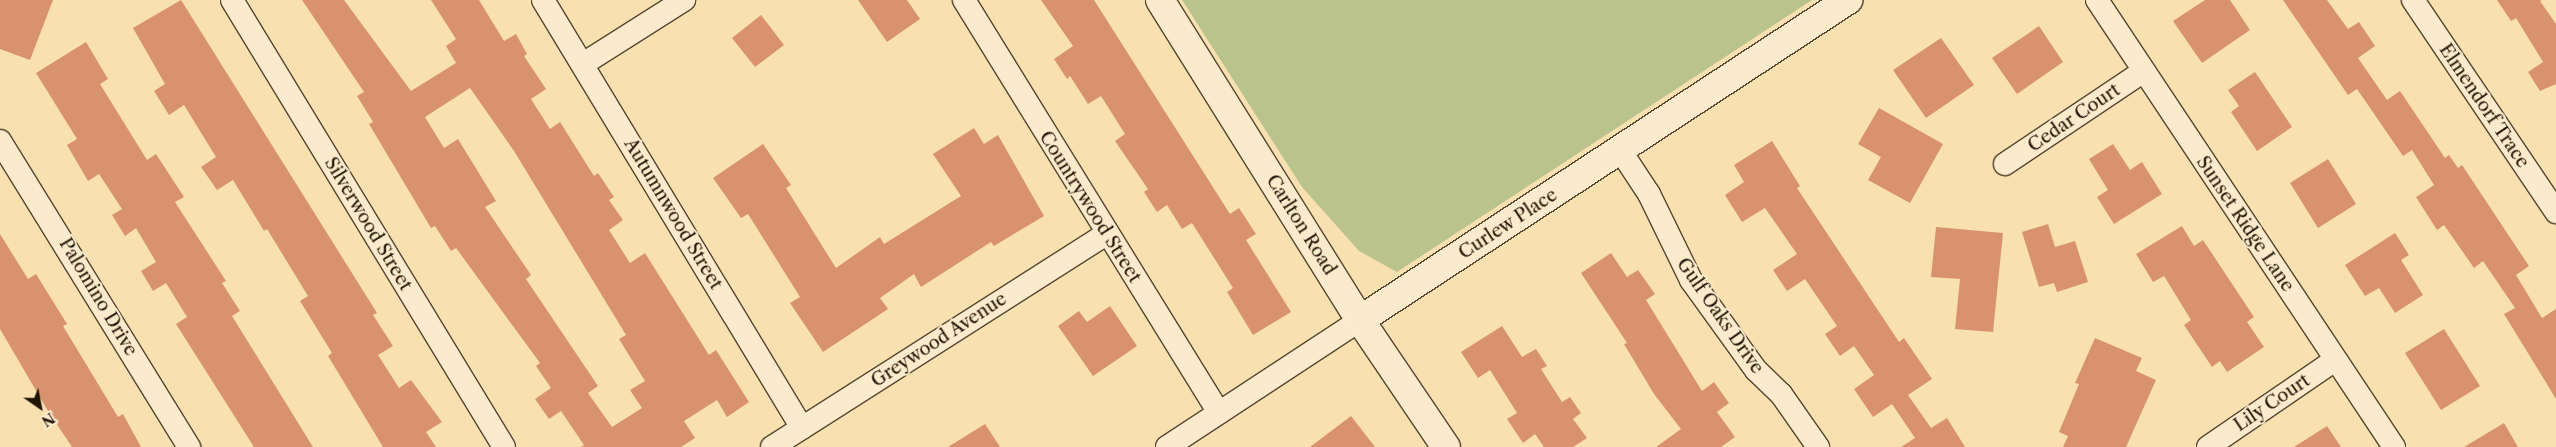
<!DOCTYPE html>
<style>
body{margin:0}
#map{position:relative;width:2556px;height:447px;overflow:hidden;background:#f9e0b0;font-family:"Libre Caslon Text",serif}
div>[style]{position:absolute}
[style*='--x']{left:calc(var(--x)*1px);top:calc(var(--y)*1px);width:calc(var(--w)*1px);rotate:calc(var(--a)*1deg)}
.green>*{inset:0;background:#bbc38d}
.building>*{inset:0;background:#d8936e}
.roads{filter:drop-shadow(1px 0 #564730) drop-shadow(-1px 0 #564730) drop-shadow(0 1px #564730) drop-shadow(0 -1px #564730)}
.street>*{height:22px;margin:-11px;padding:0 11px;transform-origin:11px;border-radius:11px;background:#fbebcc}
.secondary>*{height:28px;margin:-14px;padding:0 14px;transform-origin:14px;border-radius:14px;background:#fbebcc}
span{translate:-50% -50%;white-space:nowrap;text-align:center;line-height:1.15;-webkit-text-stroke:4px #fbebcc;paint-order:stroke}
.street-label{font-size:18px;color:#201405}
.north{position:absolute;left:15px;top:382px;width:50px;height:50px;-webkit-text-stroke:4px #fbebcc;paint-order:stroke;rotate:147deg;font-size:14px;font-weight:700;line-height:20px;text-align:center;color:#201405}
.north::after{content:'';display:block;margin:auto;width:18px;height:22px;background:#201405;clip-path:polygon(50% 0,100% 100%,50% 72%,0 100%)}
</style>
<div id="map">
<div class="green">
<div style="clip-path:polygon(1182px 0,1812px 0,1397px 272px,1359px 251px,1302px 187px)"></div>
</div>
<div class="building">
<div style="clip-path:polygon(0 0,53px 0,30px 60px,0 49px)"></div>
<div style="clip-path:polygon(181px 0,377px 313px,373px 315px,393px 346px,378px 355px,399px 388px,411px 380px,442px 422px,426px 432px,436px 447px,383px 447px,328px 356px,332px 353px,300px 301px,308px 296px,267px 229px,264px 231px,233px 180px,217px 190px,201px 167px,216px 157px,184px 105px,169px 115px,154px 91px,165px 84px,133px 28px)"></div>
<div style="clip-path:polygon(evenodd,302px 0,344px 0,411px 91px,456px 63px,446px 46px,456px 39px,431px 0,479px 0,504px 41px,516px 34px,527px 54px,524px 56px,546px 89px,531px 99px,550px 129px,560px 122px,594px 176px,598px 173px,614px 197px,609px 200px,623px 220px,609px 230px,630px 263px,645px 253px,709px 355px,716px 350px,749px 402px,727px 417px,717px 400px,684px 421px,695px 438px,681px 447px,581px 447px,584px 445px,561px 411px,549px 419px,535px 399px,551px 388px,536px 366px,540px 363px,456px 248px,451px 251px,435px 226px,431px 228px,369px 124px,373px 122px,357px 96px,364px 92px,302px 0,470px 88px,514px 151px,626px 335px,619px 339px,645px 381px,630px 390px,642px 408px,612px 427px,588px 393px,598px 386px,526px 279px,531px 275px,485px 207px,496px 201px,458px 139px,444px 148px,425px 117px,470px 88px)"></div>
<div style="clip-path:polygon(858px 0,907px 0,920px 19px,887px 42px)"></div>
<div style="clip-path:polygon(1041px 0,1094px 0,1230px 214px,1239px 208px,1256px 234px,1246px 240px,1291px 312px,1253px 335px,1227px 292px,1233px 288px,1192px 223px,1182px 229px,1167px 205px,1157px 212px,1144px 192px,1148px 189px,1115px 141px,1125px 134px,1101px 96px,1088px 104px,1070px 76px,1067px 79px,1054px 59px,1073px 46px)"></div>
<div style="clip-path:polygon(2205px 0,2230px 0,2250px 30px,2202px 63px,2173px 21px)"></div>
<div style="clip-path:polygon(2283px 0,2327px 0,2348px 29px,2359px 22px,2375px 46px,2358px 58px,2387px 100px,2400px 91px,2445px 158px,2449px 155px,2458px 168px,2462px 165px,2529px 266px,2516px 275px,2542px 318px,2556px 309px,2556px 399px,2504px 314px,2515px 308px,2483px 261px,2474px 268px,2444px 225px,2437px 230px,2416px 197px,2434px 185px,2412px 150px,2403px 156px,2357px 89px,2348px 95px)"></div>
<div style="clip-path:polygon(2497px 0,2542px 0,2540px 1px,2556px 24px,2556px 84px,2540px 91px,2528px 72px,2543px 62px,2516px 18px,2511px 21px)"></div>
<div style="clip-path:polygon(761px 15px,784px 45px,755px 67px,732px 38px)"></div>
<div style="clip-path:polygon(2039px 26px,2063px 62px,2017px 94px,1992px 58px)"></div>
<div style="clip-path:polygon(1941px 38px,1974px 85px,1926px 118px,1893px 70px)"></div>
<div style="clip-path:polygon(86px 42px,108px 79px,100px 84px,147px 160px,156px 154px,184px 197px,175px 202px,226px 281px,222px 283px,240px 311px,232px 316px,313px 447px,254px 447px,176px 324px,187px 317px,166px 283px,153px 291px,141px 271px,156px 262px,136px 228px,125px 236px,112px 215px,122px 209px,99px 174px,88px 181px,67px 145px,77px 139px,36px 73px)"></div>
<div style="clip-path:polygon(2255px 72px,2292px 127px,2257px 151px,2231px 112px,2239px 106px,2228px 90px)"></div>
<div style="clip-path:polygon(1879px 108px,1943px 144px,1910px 203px,1868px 180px,1881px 157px,1858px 144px)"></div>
<div style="clip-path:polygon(974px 128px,984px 144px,998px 135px,1044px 216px,994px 246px,991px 242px,921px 287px,914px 274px,880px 298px,888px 309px,823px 352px,790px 303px,800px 297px,748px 214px,741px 218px,713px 178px,763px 144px,791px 185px,786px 188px,836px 268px,880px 237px,884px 244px,961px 196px,933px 154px)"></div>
<div style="clip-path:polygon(1772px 141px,1800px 186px,1797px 188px,1899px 342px,1904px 338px,1932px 379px,1908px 395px,1931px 428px,1947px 418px,1965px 447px,1901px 447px,1915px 438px,1892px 404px,1873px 417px,1854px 389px,1874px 375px,1854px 346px,1840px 356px,1825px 334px,1837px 326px,1805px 279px,1787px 291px,1773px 270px,1797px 254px,1765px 208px,1742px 222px,1725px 195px,1744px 182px,1734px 165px)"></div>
<div style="clip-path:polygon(2113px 144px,2130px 170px,2142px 162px,2162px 194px,2114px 224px,2097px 197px,2108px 190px,2089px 159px)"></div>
<div style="clip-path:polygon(2328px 159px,2356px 204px,2318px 228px,2290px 183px)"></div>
<div style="clip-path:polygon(2048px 224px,2055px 247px,2075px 241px,2088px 282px,2057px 292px,2054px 283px,2039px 287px,2022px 232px)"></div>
<div style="clip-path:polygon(2182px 226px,2194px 246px,2203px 240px,2254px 317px,2247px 322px,2264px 347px,2227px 372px,2220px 361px,2212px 367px,2184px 325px,2191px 320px,2164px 276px,2153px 282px,2136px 254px)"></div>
<div style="clip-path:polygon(1936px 227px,2003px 233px,1993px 332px,1955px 329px,1960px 279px,1931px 277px)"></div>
<div style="clip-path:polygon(2395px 233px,2409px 255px,2401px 260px,2423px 295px,2395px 313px,2379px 288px,2365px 296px,2345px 265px)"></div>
<div style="clip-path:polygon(0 234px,28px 279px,36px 274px,67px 324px,63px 326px,118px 417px,123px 414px,141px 447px,72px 447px,48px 411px,0 329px)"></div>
<div style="clip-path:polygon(1611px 253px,1627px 277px,1638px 270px,1655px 294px,1646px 300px,1702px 391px,1714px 382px,1729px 403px,1717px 412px,1735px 437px,1721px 447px,1656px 447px,1681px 429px,1654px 394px,1624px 344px,1627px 343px,1581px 273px)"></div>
<div style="clip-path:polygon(1110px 306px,1137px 346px,1093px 376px,1058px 326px,1079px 311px,1087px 322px)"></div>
<div style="clip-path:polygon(1502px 326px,1522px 357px,1536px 349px,1547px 366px,1541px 369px,1562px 402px,1570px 397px,1581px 413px,1573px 419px,1587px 438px,1573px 447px,1544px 447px,1535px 434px,1523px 443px,1507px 419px,1517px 413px,1490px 370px,1478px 378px,1461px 352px)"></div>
<div style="clip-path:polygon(2444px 329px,2480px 386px,2441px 410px,2405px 353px)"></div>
<div style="clip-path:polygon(2095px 338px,2142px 358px,2136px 371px,2156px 380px,2126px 447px,2063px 447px,2068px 436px,2059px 432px,2079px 384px,2075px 383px)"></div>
<div style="clip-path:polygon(1351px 416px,1375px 447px,1310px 447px)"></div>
<div style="clip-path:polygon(2504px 423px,2518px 447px,2464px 447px)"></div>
<div style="clip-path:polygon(985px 424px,1000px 447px,948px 447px)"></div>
<div style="clip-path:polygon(2327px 426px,2341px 447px,2294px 447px)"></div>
</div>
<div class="roads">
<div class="street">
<div style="--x:232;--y:0;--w:523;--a:58.68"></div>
<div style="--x:543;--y:0;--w:500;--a:58.82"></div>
<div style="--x:964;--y:0;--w:485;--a:58.3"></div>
<div style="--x:2097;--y:0;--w:537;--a:56.4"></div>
<div style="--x:2413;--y:0;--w:256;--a:56"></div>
<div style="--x:583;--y:64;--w:120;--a:-32.4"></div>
<div style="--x:0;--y:141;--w:360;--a:58.3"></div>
<div style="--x:1620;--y:150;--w:53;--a:56.6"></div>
<div style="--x:1649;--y:194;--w:96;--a:64"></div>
<div style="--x:1691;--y:280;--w:111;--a:54.2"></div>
<div style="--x:1756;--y:370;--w:35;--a:44"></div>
<div style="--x:1781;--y:394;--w:65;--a:55.1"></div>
<div style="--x:2005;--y:164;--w:167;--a:-33.8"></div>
<div style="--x:772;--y:447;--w:396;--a:-32.5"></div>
<div style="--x:1167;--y:447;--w:231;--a:-33.3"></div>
<div style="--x:2208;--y:447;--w:154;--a:-34.4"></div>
</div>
<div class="secondary">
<div style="--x:1160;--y:0;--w:377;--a:58"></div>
<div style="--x:1360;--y:320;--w:153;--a:55.9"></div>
<div style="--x:1360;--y:320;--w:584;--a:-33.25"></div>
</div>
</div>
<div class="street-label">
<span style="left:2484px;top:106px;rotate:56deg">Elmendorf Trace</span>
<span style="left:2074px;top:118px;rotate:-34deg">Cedar Court</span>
<span style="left:1090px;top:207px;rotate:58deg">Countrywood Street</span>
<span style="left:673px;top:214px;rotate:59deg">Autumnwood Street</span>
<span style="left:368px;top:224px;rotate:59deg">Silverwood Street</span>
<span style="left:1508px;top:224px;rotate:-33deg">Curlew Place</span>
<span style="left:2245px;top:224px;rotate:56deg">Sunset Ridge Lane</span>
<span style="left:1301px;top:225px;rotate:58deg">Carlton Road</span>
<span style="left:98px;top:297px;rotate:59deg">Palomino Drive</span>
<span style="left:1720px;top:316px;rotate:55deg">Gulf Oaks Drive</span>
<span style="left:939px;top:340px;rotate:-33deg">Greywood Avenue</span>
<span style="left:2272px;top:403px;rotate:-34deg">Lily Court</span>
</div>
<div class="north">N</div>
</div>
